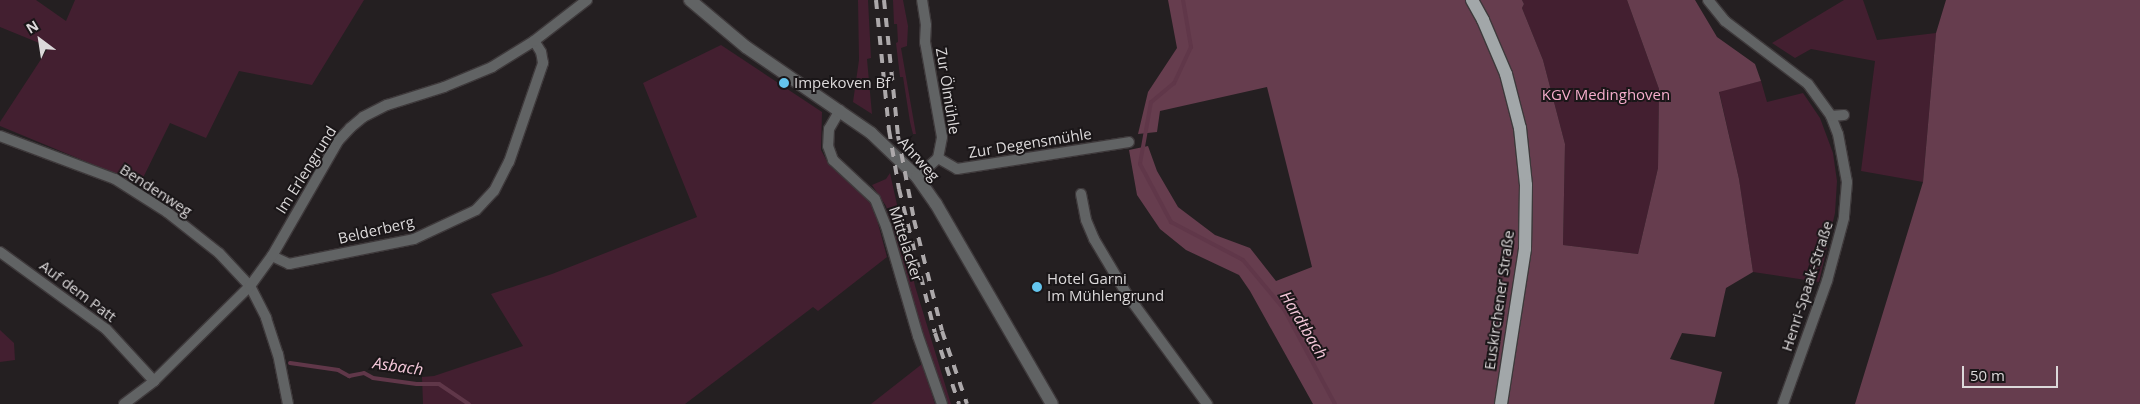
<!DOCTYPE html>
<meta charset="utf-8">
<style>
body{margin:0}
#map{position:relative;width:2140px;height:404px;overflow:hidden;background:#241f21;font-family:"Open Sans",sans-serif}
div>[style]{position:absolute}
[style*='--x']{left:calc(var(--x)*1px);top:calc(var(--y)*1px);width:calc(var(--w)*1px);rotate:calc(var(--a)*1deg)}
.green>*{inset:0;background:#431f30}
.forest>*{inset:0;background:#663d4e}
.stream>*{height:4px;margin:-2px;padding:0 2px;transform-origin:2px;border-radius:2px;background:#603749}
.roads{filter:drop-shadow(1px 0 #3e393b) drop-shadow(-1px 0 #3e393b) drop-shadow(0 1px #3e393b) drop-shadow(0 -1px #3e393b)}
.minor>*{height:10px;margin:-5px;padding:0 5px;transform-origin:5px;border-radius:5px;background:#616364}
.tertiary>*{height:12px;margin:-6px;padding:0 6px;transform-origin:6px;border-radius:6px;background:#616364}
.primary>*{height:12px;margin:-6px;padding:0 6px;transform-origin:6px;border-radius:6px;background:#a2a7a9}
.rail>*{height:4px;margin-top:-2px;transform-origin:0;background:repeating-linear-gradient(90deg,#aca8aa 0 9px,transparent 0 18px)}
.dots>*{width:14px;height:14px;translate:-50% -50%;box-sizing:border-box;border:2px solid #1a1618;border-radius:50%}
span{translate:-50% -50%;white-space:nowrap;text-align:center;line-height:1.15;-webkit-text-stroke:4px #1a1618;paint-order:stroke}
.poi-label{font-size:15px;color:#dcd9da}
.left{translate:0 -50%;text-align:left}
.street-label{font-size:15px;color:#dcd9da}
.park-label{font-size:15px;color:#f5accb}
.water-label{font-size:16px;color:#f6c9db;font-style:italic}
.north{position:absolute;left:15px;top:15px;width:50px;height:50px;-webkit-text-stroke:4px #1a1618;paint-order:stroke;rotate:329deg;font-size:14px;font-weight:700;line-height:20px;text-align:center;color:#dcd9da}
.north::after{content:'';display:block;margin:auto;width:18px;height:22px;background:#dcd9da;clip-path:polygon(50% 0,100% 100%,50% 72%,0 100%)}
.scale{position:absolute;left:1962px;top:366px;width:96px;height:22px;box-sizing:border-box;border:2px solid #dcd9da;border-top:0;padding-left:6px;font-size:15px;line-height:18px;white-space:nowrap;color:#dcd9da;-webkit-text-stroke:4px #1a1618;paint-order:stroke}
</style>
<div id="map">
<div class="green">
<div style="clip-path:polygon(0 0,36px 0,66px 21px,75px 0,364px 0,312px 85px,239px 71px,206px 138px,170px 123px,140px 184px,0 126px,0 122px,49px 47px,0 27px)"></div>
<div style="clip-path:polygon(858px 0,868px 0,871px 58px,867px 59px,872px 114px,853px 102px,859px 60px)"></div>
<div style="clip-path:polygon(893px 0,903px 0,908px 26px,907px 46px,901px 48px,916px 134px,913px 134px,910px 122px,903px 77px,900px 77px,896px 43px,898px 42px,897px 24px,894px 24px)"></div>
<div style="clip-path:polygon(1522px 0,1627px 0,1659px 89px,1658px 168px,1638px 254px,1563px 245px,1565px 144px,1543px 60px,1522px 8px,1524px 4px)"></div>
<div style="clip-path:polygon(1844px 0,1863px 0,1877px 40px,1936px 33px,1923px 182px,1861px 171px,1875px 61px,1811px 49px,1795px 58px,1772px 43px)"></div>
<div style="clip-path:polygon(721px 45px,822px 112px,821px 150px,829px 165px,872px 201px,887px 257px,818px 311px,813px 307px,685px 404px,423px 404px,422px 377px,434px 376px,523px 346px,491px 294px,552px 274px,697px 217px,643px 83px)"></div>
<div style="clip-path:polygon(1761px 81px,1767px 102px,1803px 93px,1820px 118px,1833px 153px,1837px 181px,1835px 213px,1819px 282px,1753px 272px,1739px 179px,1719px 91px)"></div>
<div style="clip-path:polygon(890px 173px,915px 286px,951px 404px,945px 404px,922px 334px,886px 206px,872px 185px,886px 179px)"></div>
<div style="clip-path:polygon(0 330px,14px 343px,15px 360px,0 362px)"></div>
<div style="clip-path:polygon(922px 364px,935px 404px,871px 404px)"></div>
</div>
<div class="forest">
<div style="clip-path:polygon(1168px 0,1522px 0,1524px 4px,1522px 8px,1543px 60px,1565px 144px,1563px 245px,1638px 254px,1658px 168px,1659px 89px,1627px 0,1695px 0,1717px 37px,1755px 64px,1761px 81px,1719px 92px,1739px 179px,1753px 272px,1726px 288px,1715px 337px,1682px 333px,1670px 359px,1722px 372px,1714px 404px,1313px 404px,1250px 291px,1239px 275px,1186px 250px,1160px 229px,1137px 195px,1129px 150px,1148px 146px,1157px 171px,1178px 207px,1215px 235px,1250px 248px,1276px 281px,1312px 267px,1267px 87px,1160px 111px,1157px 132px,1138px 134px,1148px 92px,1177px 48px)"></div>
<div style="clip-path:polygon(1946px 0,2140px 0,2140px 404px,1855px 404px,1923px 182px,1936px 33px)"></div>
</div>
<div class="stream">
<div style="--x:1183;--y:0;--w:48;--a:80.3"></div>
<div style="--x:1191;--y:47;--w:40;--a:115"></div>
<div style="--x:1174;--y:83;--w:30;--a:140"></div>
<div style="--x:1151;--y:102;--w:63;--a:100.1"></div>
<div style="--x:1140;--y:164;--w:66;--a:61.9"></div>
<div style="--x:1171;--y:222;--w:81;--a:27.8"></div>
<div style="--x:1243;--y:260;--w:64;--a:50.1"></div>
<div style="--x:1284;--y:309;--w:108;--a:61.8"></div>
<div style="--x:290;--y:363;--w:49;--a:8.3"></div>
<div style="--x:338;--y:370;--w:13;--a:29"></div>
<div style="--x:349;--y:376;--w:15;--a:-11"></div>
<div style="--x:364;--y:373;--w:10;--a:29"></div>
<div style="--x:373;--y:378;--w:44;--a:7.8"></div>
<div style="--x:417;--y:384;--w:22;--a:0"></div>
<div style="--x:439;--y:384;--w:36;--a:34"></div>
</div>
<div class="roads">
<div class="minor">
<div style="--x:1708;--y:0;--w:27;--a:51"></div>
<div style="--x:1725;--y:21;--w:104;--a:37.2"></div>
<div style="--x:1808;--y:84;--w:39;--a:54"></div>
<div style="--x:1831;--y:116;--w:19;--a:69"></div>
<div style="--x:1838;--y:134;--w:49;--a:79.4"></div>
<div style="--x:1847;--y:182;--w:36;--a:95"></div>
<div style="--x:1844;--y:218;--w:65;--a:105.1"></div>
<div style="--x:1827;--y:281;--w:131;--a:109.7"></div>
<div style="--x:840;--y:110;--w:22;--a:120"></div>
<div style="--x:829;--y:129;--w:17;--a:93"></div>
<div style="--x:828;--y:146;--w:15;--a:70"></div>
<div style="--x:833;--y:160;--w:57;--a:42.9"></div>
<div style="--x:875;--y:199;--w:29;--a:68"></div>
<div style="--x:886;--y:226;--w:115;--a:73.8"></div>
<div style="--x:918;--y:336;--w:72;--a:70.6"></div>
<div style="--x:1831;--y:116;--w:13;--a:-4"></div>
<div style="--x:0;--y:136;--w:123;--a:20.5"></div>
<div style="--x:115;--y:179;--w:62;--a:32.4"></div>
<div style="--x:167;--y:212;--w:66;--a:38.3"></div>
<div style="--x:219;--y:253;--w:45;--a:46.8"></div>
<div style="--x:250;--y:286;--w:36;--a:63"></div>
<div style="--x:266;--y:318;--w:38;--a:72"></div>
<div style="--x:278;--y:354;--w:51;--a:78.7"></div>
<div style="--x:938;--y:158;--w:22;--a:30"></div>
<div style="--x:957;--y:169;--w:174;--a:-8.9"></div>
<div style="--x:917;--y:177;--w:28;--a:-42"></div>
<div style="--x:938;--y:158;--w:21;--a:-79"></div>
<div style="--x:942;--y:137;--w:97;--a:-100.1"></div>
<div style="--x:925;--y:42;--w:17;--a:-87"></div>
<div style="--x:926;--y:25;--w:25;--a:-99"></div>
<div style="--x:1081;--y:194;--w:26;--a:79"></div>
<div style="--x:1086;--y:220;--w:21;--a:67"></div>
<div style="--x:1094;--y:239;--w:66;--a:59.2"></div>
<div style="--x:1128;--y:296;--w:134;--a:53.8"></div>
<div style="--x:0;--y:252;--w:131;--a:36"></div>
<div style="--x:106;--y:329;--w:71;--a:47.3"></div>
<div style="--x:272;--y:256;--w:19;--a:25"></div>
<div style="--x:289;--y:264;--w:127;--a:-11.3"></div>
<div style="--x:414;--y:239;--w:68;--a:-25.1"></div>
<div style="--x:476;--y:210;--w:26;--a:-47"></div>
<div style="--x:494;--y:191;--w:33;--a:-63"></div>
<div style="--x:509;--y:162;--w:105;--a:-71"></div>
<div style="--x:543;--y:63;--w:11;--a:-100"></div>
<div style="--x:541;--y:52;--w:13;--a:-122"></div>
<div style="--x:124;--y:404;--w:38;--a:-37"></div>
<div style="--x:154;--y:381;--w:135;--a:-44.7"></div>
<div style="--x:250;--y:286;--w:37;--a:-54"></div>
<div style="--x:272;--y:256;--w:133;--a:-60.1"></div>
<div style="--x:338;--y:141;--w:18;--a:-47"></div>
<div style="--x:350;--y:128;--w:17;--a:-40"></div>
<div style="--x:363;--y:117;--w:27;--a:-27"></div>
<div style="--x:387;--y:105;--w:60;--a:-17.5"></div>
<div style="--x:444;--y:87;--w:52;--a:-22.6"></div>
<div style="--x:492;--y:67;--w:49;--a:-31.8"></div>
<div style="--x:534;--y:41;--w:67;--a:-37.7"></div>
</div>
<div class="tertiary">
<div style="--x:690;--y:0;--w:73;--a:40"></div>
<div style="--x:746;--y:47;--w:152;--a:34.5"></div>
<div style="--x:871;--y:133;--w:64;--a:43.7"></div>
<div style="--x:917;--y:177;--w:33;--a:55"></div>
<div style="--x:936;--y:204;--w:231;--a:59.9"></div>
</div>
<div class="primary">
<div style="--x:1472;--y:0;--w:23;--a:61"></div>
<div style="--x:1483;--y:20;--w:59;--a:66.9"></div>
<div style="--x:1506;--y:74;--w:56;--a:75.5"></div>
<div style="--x:1520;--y:128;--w:57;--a:84"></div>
<div style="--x:1526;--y:185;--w:64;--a:90.9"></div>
<div style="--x:1525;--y:249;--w:157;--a:98.8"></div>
</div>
</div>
<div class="rail">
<div style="--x:876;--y:0;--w:131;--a:84.3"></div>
<div style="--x:889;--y:130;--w:60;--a:80.4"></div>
<div style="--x:899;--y:189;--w:148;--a:76"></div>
<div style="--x:935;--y:333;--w:75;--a:71.3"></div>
<div style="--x:884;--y:0;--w:137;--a:84.1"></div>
<div style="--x:898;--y:136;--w:86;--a:79.2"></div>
<div style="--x:914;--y:220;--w:114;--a:75.8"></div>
<div style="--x:942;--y:331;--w:77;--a:71.1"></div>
</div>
<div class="dots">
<div style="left:784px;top:83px;background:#64c5ee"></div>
<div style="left:1037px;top:287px;background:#64c5ee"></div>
</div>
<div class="poi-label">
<span class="left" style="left:794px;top:83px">Impekoven Bf</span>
<span class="left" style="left:1047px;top:287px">Hotel Garni<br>Im Mühlengrund</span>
</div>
<div class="street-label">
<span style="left:948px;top:91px;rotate:81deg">Zur Ölmühle</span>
<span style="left:1030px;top:143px;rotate:-9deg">Zur Degensmühle</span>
<span style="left:919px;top:159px;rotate:48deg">Ahrweg</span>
<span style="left:306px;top:170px;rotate:-58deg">Im Erlengrund</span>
<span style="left:156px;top:190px;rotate:33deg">Bendenweg</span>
<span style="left:376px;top:230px;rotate:-13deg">Belderberg</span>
<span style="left:906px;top:244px;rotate:72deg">Mittelacker</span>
<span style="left:1807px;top:286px;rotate:-72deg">Henri-Spaak-Straße</span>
<span style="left:78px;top:291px;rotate:37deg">Auf dem Patt</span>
<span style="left:1499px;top:300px;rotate:-82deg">Euskirchener Straße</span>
</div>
<div class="park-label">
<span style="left:1606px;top:95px">KGV Medinghoven</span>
</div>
<div class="water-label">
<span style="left:1304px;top:325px;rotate:59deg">Hardtbach</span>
<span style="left:398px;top:366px;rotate:8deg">Asbach</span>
</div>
<div class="north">N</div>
<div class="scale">50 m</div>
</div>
